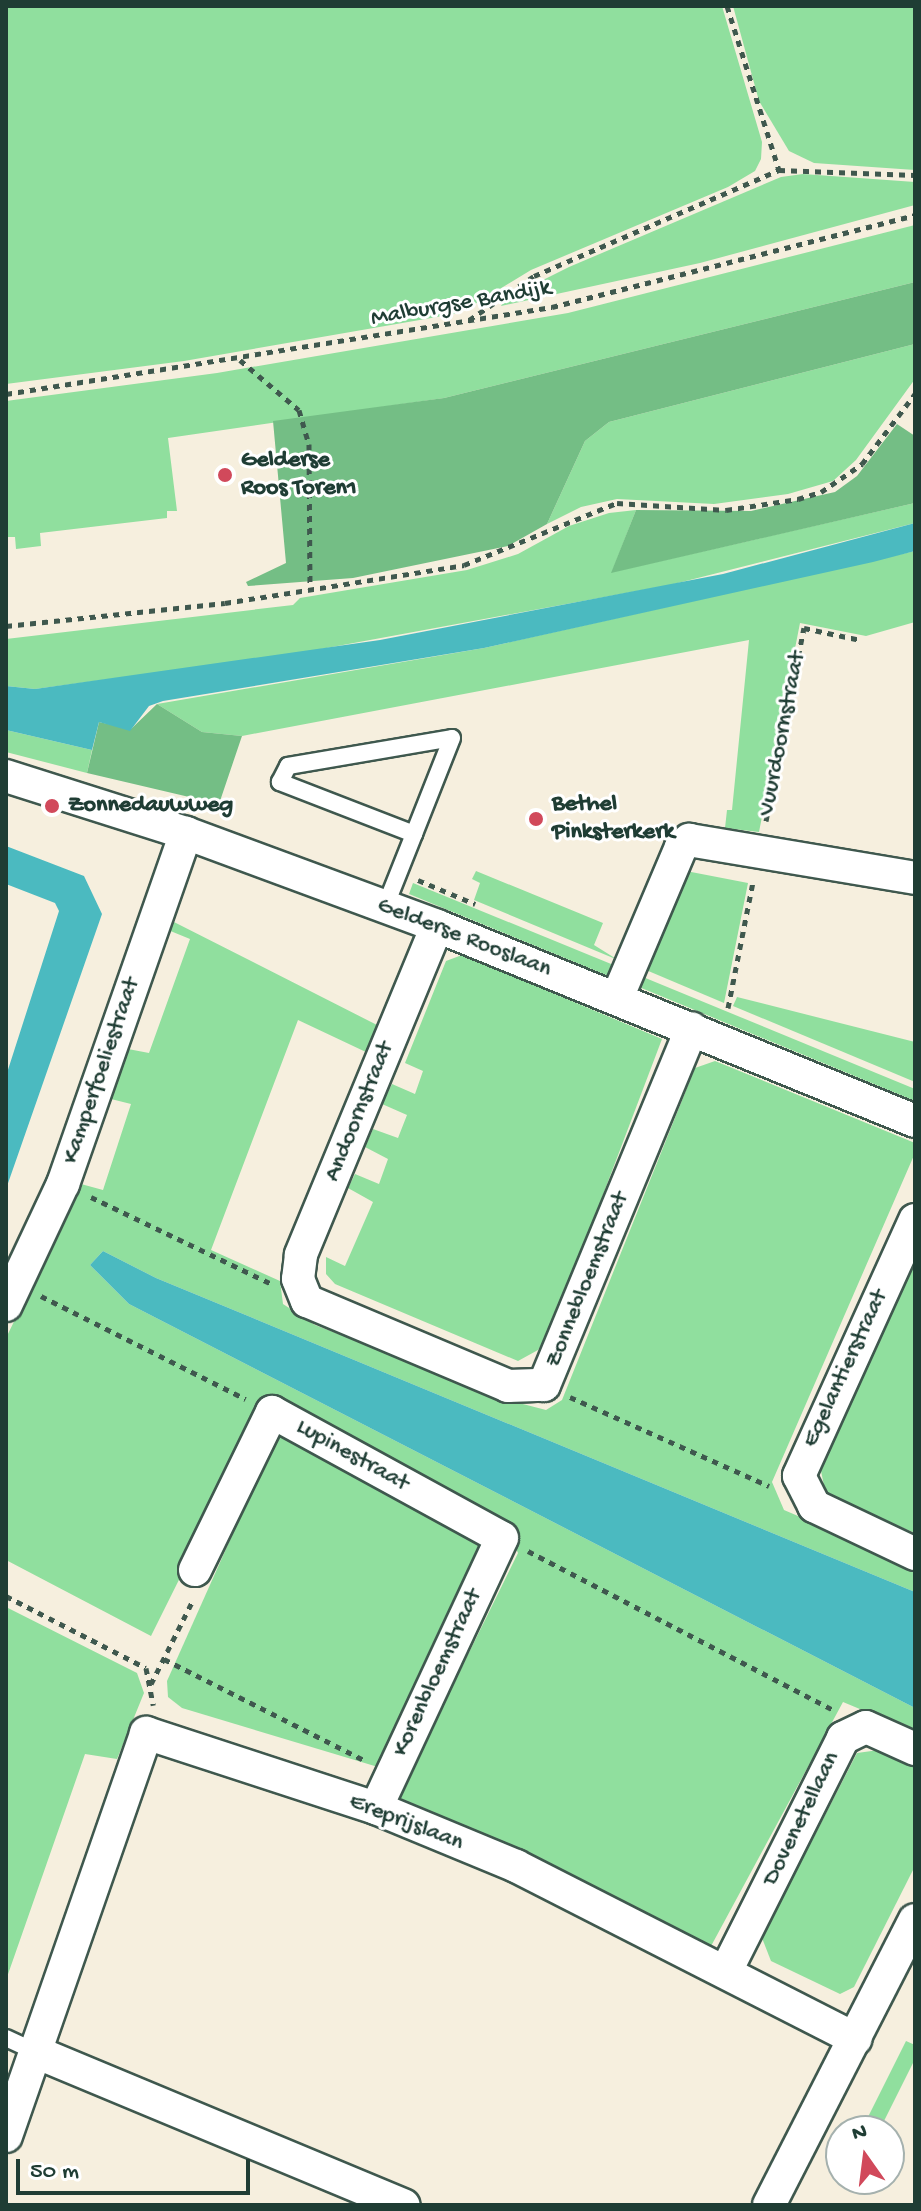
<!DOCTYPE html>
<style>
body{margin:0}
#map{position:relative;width:921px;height:2211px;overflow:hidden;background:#f6efde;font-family:"Gochi Hand",sans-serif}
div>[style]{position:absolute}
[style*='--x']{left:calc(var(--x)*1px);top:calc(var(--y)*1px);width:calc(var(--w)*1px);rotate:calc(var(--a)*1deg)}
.green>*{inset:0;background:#90df9e}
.forest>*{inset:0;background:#74be85}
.water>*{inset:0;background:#4bbac0}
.path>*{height:5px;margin-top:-2.5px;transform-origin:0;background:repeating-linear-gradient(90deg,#3f584e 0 6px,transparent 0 12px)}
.roads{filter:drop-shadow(2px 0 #3f584e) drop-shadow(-2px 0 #3f584e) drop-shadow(0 2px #3f584e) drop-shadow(0 -2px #3f584e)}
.service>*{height:16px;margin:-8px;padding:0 8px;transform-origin:8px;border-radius:8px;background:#fff}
.minor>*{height:32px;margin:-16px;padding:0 16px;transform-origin:16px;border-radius:16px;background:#fff}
.dots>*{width:22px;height:22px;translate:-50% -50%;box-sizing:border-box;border:4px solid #fff;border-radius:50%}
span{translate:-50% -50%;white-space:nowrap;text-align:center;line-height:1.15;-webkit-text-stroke:6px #fff;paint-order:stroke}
.street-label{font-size:24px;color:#1f3d34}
.poi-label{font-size:24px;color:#1f3d34;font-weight:700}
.left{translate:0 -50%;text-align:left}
.frame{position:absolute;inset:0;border:8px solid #1f3d34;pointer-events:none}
.north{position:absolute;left:825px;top:2115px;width:80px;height:80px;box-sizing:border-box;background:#fff;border:2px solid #a5b1ae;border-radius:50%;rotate:346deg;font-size:22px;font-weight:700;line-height:32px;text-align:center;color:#1f3d34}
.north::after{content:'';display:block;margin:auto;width:28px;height:36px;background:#d1495b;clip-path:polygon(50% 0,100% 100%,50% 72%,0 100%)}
.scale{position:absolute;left:16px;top:2159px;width:234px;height:36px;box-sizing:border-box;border:4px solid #1f3d34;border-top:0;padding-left:10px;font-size:24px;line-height:28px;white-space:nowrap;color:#1f3d34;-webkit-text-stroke:6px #fff;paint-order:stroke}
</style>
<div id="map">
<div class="green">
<div style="clip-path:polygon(6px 6px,722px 6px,762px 142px,761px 159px,755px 171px,728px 187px,531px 270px,460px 313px,184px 361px,6px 384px)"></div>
<div style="clip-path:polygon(733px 6px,915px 6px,915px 170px,814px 163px,789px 151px,759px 101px)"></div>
<div style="clip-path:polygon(803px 174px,915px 182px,915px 205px,700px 263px,501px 306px,505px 299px,569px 267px,781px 177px)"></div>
<div style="clip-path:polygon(915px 225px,915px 282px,444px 398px,168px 438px,177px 511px,167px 511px,167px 518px,40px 533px,41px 546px,16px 549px,15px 537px,6px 537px,6px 401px,217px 373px,568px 313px)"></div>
<div style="clip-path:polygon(915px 344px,915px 379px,856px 460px,833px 481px,788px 494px,714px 504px,617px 499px,581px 507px,547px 524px,585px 441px,609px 422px)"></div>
<div style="clip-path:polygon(915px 503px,915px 523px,670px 585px,283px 656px,35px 689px,6px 686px,6px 639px,293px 605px,300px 598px,467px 570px,518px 554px,569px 526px,609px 513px,636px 510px,612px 572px)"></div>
<div style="clip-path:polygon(915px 551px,915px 622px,866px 636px,800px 623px,759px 832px,725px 828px,727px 810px,732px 810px,749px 640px,242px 736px,202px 732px,157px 704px,484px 648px)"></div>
<div style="clip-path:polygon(6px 730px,92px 750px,87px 773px,6px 752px)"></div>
<div style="clip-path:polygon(476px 871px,603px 923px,594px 945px,618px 960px,474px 900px,480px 883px,472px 879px)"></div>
<div style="clip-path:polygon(686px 871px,748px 883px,724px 1003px,646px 970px)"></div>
<div style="clip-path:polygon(413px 883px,616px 966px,611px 977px,409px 894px)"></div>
<div style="clip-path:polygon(170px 920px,379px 1026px,368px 1053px,298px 1020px,211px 1250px,280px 1281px,283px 1304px,315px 1325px,519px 1403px,546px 1410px,562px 1400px,695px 1068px,715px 1061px,915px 1143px,915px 1153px,772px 1482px,784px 1510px,915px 1566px,915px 1592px,156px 1278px,103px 1251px,90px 1265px,129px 1304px,915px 1708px,915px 1732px,843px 1702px,710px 1948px,398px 1797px,518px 1553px,510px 1536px,264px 1409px,151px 1636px,6px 1560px,6px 1338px,81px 1184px,103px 1190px,131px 1104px,111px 1099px,128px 1049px,149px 1053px,190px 939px,168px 930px)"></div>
<div style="clip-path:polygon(462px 955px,662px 1039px,551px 1332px,538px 1350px,518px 1361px,335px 1284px,326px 1274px,326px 1257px,345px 1266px,373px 1202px,348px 1188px,355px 1174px,379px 1184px,388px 1159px,365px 1147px,373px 1129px,398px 1138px,407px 1115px,382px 1104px,392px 1084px,415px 1094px,423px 1071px,405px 1063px,446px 961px)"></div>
<div style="clip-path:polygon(643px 977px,915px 1089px,915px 1101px,639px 987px)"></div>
<div style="clip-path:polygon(737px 997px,915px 1042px,915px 1082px,733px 1006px)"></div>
<div style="clip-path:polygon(915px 1254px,915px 1533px,826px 1495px,821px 1471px)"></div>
<div style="clip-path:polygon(281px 1426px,491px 1535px,378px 1767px,182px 1708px,168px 1697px,167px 1681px)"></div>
<div style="clip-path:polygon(6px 1607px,137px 1673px,144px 1693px,117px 1759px,85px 1754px,6px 1980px)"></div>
<div style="clip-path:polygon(879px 1750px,915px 1767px,915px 1866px,854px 1987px,840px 1994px,771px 1961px,762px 1938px,857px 1753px)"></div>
<div style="clip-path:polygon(906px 2041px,915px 2045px,915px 2059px,879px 2131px,861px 2131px)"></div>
</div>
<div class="forest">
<div style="clip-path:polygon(915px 282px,915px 344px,609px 422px,585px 441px,547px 524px,508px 546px,353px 578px,248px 586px,246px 582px,286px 563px,273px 421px,444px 398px)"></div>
<div style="clip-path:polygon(897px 424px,915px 436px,915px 503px,611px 573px,636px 510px,751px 511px,835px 492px,857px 476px)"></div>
<div style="clip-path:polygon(157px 704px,202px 732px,242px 736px,219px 804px,87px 773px,99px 722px,131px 729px)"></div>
</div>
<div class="water">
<div style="clip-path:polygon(915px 523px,915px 551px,873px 562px,484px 648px,163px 701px,149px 706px,130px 731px,99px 722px,92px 750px,6px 730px,6px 686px,35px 689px,380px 640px,723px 574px)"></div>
<div style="clip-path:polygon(6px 846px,84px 876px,102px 914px,6px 1189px,6px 1076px,59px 911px,55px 903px,6px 884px)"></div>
<div style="clip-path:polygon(103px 1251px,156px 1278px,915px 1592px,915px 1708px,129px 1304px,90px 1265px)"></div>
</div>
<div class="path">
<div style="--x:727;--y:6;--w:172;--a:72.4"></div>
<div style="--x:469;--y:320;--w:78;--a:-34.1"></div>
<div style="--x:534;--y:276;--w:267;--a:-23.4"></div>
<div style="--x:779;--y:170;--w:136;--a:2.1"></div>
<div style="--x:240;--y:360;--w:77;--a:40.3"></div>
<div style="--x:299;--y:410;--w:35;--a:74"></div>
<div style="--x:309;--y:444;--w:145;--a:89.6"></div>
<div style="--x:6;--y:394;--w:553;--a:-9.05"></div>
<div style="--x:552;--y:307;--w:374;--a:-14.2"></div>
<div style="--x:6;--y:626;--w:220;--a:-6"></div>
<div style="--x:225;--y:603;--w:242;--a:-9"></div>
<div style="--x:464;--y:565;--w:165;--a:-22.1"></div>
<div style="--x:617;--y:503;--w:109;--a:3.7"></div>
<div style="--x:726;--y:510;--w:73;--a:-8.7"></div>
<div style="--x:798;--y:499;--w:24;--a:-17"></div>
<div style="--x:821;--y:492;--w:50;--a:-34.3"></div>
<div style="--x:862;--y:464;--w:88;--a:-52.9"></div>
<div style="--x:766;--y:821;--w:197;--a:-78.9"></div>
<div style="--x:804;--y:628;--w:58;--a:11.9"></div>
<div style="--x:418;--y:880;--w:62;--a:22.8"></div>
<div style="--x:728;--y:1008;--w:128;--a:-78.8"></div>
<div style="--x:91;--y:1197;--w:199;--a:25.7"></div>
<div style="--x:41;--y:1296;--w:229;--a:26.7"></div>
<div style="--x:570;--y:1397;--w:218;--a:24.1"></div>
<div style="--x:528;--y:1551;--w:343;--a:27.5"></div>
<div style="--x:6;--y:1596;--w:157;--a:27.2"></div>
<div style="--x:146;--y:1668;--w:38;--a:79"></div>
<div style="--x:164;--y:1659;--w:226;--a:26.8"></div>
<div style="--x:151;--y:1684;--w:94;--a:-63.4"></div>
</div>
<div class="roads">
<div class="service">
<div style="--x:385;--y:907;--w:79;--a:-68.3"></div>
<div style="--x:414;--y:834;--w:144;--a:-158.8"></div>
<div style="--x:280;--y:782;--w:18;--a:-63"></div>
<div style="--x:288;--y:766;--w:166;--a:-9.7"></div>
<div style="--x:452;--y:738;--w:103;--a:111.6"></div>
<div style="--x:6;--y:2038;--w:35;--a:25"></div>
</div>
<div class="minor">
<div style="--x:6;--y:776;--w:189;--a:17.6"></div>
<div style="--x:186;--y:833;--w:268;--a:20.3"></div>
<div style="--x:437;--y:926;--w:516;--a:22.19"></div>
<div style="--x:437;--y:926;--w:356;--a:112.5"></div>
<div style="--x:301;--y:1255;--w:24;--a:97"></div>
<div style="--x:298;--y:1279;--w:24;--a:68"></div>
<div style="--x:307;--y:1301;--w:218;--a:22.9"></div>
<div style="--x:508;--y:1386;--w:36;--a:-2"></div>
<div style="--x:544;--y:1385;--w:386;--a:-67.5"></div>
<div style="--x:617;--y:998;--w:164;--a:-67"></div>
<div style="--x:681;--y:847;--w:11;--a:-41"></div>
<div style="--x:689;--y:840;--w:229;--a:9.5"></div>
<div style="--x:915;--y:1220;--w:281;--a:114.4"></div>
<div style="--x:799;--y:1476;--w:34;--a:63"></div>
<div style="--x:814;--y:1506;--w:112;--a:25.4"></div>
<div style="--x:6;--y:1305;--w:134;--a:-64.8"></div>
<div style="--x:63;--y:1184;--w:372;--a:-70.7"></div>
<div style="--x:195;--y:1570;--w:176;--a:-64"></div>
<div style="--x:272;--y:1412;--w:262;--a:28.7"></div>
<div style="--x:502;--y:1538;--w:298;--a:115"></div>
<div style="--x:726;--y:1971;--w:261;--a:-63.3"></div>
<div style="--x:843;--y:1738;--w:25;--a:-26"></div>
<div style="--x:866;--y:1727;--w:54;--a:24.2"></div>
<div style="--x:38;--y:2053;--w:396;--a:22.6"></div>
<div style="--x:6;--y:2136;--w:427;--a:-70.8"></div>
<div style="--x:146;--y:1733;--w:242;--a:18.1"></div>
<div style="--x:376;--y:1808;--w:152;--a:22.5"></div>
<div style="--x:516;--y:1866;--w:381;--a:27"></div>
<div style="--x:769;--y:2205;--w:320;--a:-62.9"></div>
</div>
</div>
<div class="dots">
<div style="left:225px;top:475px;background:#d1495b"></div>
<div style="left:52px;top:806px;background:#d1495b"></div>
<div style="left:536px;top:819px;background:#d1495b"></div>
</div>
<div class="street-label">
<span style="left:461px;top:304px;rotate:-10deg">Malburgse Bandijk</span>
<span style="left:783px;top:734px;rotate:-79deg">Vuurdoornstraat</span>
<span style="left:464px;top:938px;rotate:21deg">Gelderse Rooslaan</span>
<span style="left:102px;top:1071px;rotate:-71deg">Kamperfoeliestraat</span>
<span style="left:360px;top:1112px;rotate:-68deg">Andoornstraat</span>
<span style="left:588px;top:1280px;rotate:-68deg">Zonnebloemstraat</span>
<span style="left:846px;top:1369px;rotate:-65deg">Egelantierstraat</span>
<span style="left:352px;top:1456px;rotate:29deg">Lupinestraat</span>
<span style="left:438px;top:1673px;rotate:-65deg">Korenbloemstraat</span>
<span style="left:802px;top:1819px;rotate:-64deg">Dovenetellaan</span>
<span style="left:406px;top:1823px;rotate:21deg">Ereprijslaan</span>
</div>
<div class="poi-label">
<span class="left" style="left:241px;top:475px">Gelderse<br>Roos Toren1</span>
<span class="left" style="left:552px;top:819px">Bethel<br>Pinksterkerk</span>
<span class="left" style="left:68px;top:806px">Zonnedauwweg</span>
</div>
<div class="frame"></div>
<div class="north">N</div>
<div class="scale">50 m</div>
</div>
